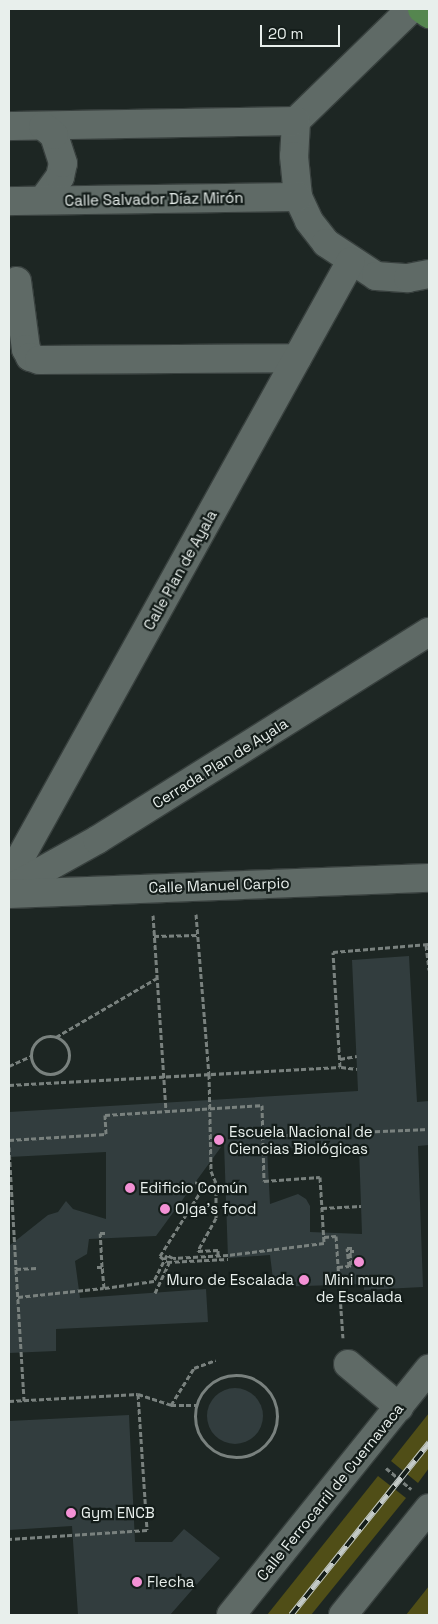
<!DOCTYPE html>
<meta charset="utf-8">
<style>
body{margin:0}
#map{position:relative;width:438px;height:1624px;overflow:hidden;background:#1d2623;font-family:"Space Grotesk",sans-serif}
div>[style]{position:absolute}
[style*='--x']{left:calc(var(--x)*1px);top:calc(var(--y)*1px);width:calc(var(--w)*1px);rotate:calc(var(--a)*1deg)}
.green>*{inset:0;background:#504e17}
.building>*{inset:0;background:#323d3e}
.round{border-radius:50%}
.path>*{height:3px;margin-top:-1.5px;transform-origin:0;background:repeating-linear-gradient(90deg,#79817e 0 5px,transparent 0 7.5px)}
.path>.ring{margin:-1.5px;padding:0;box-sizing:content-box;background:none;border:3px solid #79817e;border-radius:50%}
.roads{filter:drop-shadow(1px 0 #38403e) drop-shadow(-1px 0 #38403e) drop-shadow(0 1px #38403e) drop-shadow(0 -1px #38403e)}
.minor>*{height:28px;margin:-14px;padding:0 14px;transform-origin:14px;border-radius:14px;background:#5f6a66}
.major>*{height:28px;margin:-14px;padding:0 14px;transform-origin:14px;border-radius:14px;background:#55864f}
.rail>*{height:5.5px;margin-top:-2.75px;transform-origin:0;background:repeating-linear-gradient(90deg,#141d1a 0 11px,#c3cac7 0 22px);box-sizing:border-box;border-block:1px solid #c3cac7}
.path-bridge>*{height:3px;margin-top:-1.5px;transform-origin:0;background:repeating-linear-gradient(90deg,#79817e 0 5px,transparent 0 7.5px)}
.dots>*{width:14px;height:14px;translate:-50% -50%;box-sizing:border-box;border:2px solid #141d1a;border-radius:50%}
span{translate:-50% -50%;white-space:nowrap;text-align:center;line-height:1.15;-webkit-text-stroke:4.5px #141d1a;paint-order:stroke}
.street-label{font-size:15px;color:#e8efec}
.poi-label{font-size:15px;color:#e8efec}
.left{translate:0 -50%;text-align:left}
.right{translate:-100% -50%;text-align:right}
.frame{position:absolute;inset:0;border:10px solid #e8efec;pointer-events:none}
.scale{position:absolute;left:260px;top:25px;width:80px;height:22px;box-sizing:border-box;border:2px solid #e8efec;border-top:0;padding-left:6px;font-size:15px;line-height:18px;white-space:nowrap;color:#e8efec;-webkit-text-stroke:4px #141d1a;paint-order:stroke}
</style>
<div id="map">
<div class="green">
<div style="clip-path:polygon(429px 1413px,429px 1468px,418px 1483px,391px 1461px)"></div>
<div style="clip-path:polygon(378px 1476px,406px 1498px,311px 1615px,267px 1615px)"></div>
<div style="clip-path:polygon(429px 1586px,429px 1615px,406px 1615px)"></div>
</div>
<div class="building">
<div style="clip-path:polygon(evenodd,409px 956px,417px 1102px,429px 1101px,429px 1145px,418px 1146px,423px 1287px,364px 1290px,364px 1284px,274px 1287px,270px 1255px,228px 1258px,224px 1143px,156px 1236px,89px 1239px,87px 1254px,75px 1261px,80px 1298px,206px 1289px,208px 1322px,56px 1329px,56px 1351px,9px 1353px,9px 1246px,48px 1215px,58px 1212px,66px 1201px,73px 1209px,106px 1219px,106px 1152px,9px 1157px,9px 1112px,358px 1091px,352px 960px,409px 956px,359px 1147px,362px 1234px,310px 1232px,310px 1206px,306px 1199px,298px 1194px,270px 1204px,267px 1148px,359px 1147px)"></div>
<div class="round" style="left:207px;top:1388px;width:56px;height:56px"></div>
<div style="clip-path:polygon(129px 1415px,135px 1542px,172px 1542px,184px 1529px,220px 1558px,170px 1615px,78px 1615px,72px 1526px,9px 1530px,9px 1421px)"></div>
</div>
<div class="path">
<div style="--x:196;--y:914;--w:161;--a:85.4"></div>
<div style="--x:209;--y:1074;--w:97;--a:88.8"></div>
<div style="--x:211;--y:1171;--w:13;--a:67"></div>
<div style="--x:153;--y:915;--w:196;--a:86.2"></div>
<div style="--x:154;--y:936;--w:44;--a:-1.3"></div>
<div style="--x:426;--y:945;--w:25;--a:83"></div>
<div class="ring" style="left:31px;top:1036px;width:35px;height:35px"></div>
<div style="--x:56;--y:1037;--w:117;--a:-30.3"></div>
<div style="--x:340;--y:1059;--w:17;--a:-10"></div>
<div style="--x:9;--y:1066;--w:24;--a:-24"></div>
<div style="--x:341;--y:1067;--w:16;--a:7"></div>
<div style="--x:9;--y:1085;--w:331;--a:-3.1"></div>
<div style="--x:340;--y:1067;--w:115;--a:-93.5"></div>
<div style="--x:333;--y:952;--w:96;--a:-4.8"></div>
<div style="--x:263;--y:1136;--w:166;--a:-2.4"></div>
<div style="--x:9;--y:1140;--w:97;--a:-3.5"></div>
<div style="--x:106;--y:1134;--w:19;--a:-93"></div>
<div style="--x:105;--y:1115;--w:157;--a:-3.6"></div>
<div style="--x:262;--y:1105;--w:76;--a:88.5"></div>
<div style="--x:264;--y:1181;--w:56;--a:-4.1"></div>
<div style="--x:320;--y:1177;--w:66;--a:86.5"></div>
<div style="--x:324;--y:1243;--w:97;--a:172.9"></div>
<div style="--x:228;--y:1255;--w:55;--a:176.9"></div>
<div style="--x:173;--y:1258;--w:7;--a:-153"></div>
<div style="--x:167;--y:1255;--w:29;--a:117"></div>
<div style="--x:154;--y:1281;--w:50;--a:172"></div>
<div style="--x:9;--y:1147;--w:122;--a:86.7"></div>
<div style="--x:16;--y:1269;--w:21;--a:-3"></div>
<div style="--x:195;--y:1182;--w:10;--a:24"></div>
<div style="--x:204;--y:1186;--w:12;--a:-14"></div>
<div style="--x:216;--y:1183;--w:35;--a:90"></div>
<div style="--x:216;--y:1218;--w:38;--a:119"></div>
<div style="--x:198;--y:1251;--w:20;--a:-3"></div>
<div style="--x:218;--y:1250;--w:5;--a:90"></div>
<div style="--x:322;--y:1208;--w:39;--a:-3"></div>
<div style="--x:324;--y:1237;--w:12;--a:-5"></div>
<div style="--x:336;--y:1236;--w:102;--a:86.1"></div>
<div style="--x:160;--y:1256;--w:83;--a:-57.8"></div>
<div style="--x:167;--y:1262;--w:61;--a:-2.8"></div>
<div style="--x:349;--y:1266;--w:18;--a:-96"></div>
<div style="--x:347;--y:1248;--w:7;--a:0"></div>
<div style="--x:349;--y:1266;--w:2;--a:-27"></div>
<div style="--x:351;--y:1265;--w:14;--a:-94"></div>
<div style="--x:350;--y:1251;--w:4;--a:0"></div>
<div style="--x:97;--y:1267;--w:5;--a:0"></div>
<div style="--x:102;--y:1267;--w:34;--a:-93"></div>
<div style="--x:100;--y:1233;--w:6;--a:0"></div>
<div style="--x:338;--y:1267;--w:11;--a:-5"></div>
<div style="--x:16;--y:1269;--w:132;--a:86.5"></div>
<div style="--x:335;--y:1276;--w:5;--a:-11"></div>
<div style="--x:155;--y:1293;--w:33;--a:-65"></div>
<div style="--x:18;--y:1297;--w:86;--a:-6"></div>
<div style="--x:104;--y:1288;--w:21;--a:-95"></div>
<div class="ring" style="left:195px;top:1375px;width:79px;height:79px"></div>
<div style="--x:138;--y:1394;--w:35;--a:18"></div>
<div style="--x:171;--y:1405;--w:25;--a:0"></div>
<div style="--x:9;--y:1401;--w:129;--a:-3.1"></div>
<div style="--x:138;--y:1394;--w:136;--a:86.2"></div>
<div style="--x:147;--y:1530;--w:138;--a:176.3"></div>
<div style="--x:171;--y:1405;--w:44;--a:-58.1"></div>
<div style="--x:194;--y:1368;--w:23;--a:-20"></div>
<div style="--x:386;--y:1468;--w:33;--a:40"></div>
</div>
<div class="roads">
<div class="minor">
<div style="--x:411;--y:9;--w:161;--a:135.8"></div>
<div style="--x:296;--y:121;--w:35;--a:93"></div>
<div style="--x:294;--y:156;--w:41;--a:84.4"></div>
<div style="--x:298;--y:197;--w:26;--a:65"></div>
<div style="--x:309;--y:221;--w:28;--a:52"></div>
<div style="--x:326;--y:243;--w:60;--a:33.4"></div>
<div style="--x:376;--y:276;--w:32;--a:4"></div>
<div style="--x:408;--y:278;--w:21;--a:-11"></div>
<div style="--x:9;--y:126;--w:287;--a:-1"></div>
<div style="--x:43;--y:200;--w:29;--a:-54"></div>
<div style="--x:60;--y:177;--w:14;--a:-78"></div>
<div style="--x:63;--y:163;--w:29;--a:-108"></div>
<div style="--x:54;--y:135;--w:14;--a:-141"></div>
<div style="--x:9;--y:201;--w:289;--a:-0.8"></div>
<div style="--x:17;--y:281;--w:69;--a:82.5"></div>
<div style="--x:26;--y:349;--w:9;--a:63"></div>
<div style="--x:30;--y:357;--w:9;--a:18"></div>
<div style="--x:39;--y:360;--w:258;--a:-0.4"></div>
<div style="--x:9;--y:878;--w:705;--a:-61"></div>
<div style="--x:9;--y:889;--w:101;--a:-29.1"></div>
<div style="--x:97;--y:840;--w:392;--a:-32.1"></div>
<div style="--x:9;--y:894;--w:420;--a:-2.2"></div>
<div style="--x:348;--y:1364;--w:67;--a:40.1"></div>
<div style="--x:231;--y:1615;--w:316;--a:-51.2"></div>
<div style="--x:343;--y:1615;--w:137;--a:-51.2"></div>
</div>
<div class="major">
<div style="--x:422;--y:9;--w:9;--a:36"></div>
</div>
</div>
<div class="rail">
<div style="--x:291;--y:1615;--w:221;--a:-51.3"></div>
</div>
<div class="path-bridge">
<div style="--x:160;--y:1256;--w:9;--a:41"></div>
</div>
<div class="dots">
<div style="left:219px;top:1140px;background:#f391d5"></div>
<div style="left:130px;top:1188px;background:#f391d5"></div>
<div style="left:165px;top:1209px;background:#f391d5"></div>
<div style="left:359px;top:1262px;background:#f391d5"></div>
<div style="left:304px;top:1280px;background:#f391d5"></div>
<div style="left:71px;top:1513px;background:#f391d5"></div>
<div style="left:137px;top:1582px;background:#f391d5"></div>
</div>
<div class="street-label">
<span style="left:154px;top:199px;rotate:-1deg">Calle Salvador Díaz Mirón</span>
<span style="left:180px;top:570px;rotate:-61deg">Calle Plan de Ayala</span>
<span style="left:220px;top:763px;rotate:-32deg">Cerrada Plan de Ayala</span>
<span style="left:219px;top:885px;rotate:-2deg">Calle Manuel Carpio</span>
<span style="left:330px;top:1492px;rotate:-51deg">Calle Ferrocarril de Cuernavaca</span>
</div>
<div class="poi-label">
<span class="left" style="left:229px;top:1140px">Escuela Nacional de<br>Ciencias Biológicas</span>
<span class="left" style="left:140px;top:1188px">Edificio Común</span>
<span class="left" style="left:175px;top:1209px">Olga's food</span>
<span style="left:359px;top:1288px">Mini muro<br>de Escalada</span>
<span class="right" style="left:294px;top:1280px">Muro de Escalada</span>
<span class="left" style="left:81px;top:1513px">Gym ENCB</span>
<span class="left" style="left:147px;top:1582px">Flecha</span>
</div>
<div class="frame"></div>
<div class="scale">20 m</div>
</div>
